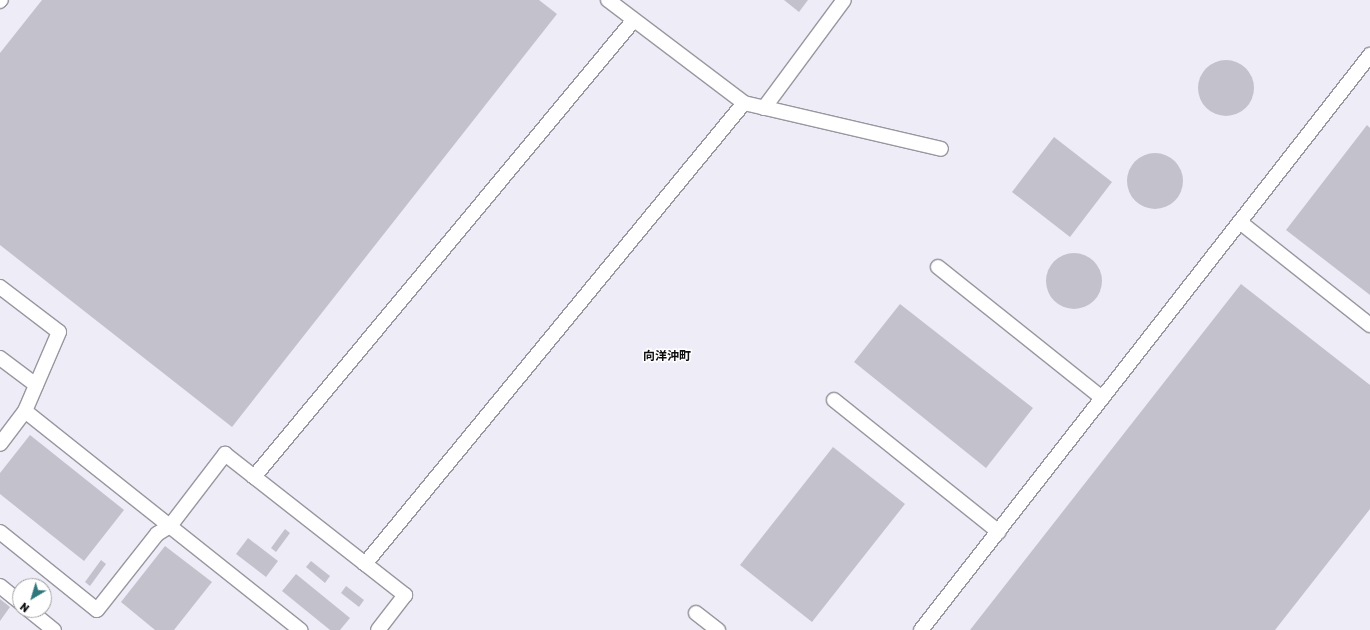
<!DOCTYPE html>
<meta charset="utf-8">
<style>
body{margin:0}
#map{position:relative;width:1370px;height:630px;overflow:hidden;background:#eeedf7;font-family:Rubik,"Noto Sans JP",sans-serif}
div>[style]{position:absolute}
[style*='--x']{left:calc(var(--x)*1px);top:calc(var(--y)*1px);width:calc(var(--w)*1px);rotate:calc(var(--a)*1deg)}
.building>*{inset:0;background:#c3c2cc}
.round{border-radius:50%}
.roads{filter:drop-shadow(1px 0 #9897a0) drop-shadow(-1px 0 #9897a0) drop-shadow(0 1px #9897a0) drop-shadow(0 -1px #9897a0)}
.service>*{height:14px;margin:-7px;padding:0 7px;transform-origin:7px;border-radius:7px;background:#fff}
span{translate:-50% -50%;white-space:nowrap;text-align:center;line-height:1.15;-webkit-text-stroke:3px #fff;paint-order:stroke}
.neighbourhood-label{font-size:12px;color:#0e0e11;font-weight:700}
.north{position:absolute;left:12px;top:578px;width:40px;height:40px;box-sizing:border-box;background:#fff;border:1px solid #9f9fa0;border-radius:50%;rotate:218deg;font-size:11px;font-weight:700;line-height:16px;text-align:center;color:#0e0e11}
.north::after{content:'';display:block;margin:auto;width:14px;height:18px;background:#2e777c;clip-path:polygon(50% 0,100% 100%,50% 72%,0 100%)}
</style>
<div id="map">
<div class="building">
<div style="clip-path:polygon(42px 0,539px 0,557px 14px,232px 427px,0 245px,0 53px)"></div>
<div style="clip-path:polygon(784px 0,808px 0,799px 12px)"></div>
<div class="round" style="left:1198px;top:60px;width:56px;height:56px"></div>
<div style="clip-path:polygon(1367px 125px,1370px 128px,1370px 295px,1286px 230px)"></div>
<div style="clip-path:polygon(1054px 137px,1112px 182px,1070px 237px,1012px 192px)"></div>
<div class="round" style="left:1127px;top:153px;width:56px;height:56px"></div>
<div class="round" style="left:1046px;top:253px;width:56px;height:56px"></div>
<div style="clip-path:polygon(1241px 284px,1370px 385px,1370px 509px,1275px 630px,970px 630px)"></div>
<div style="clip-path:polygon(900px 304px,1033px 408px,986px 468px,854px 362px)"></div>
<div style="clip-path:polygon(30px 435px,124px 510px,84px 561px,0 494px,0 473px)"></div>
<div style="clip-path:polygon(833px 447px,905px 504px,812px 622px,740px 565px)"></div>
<div style="clip-path:polygon(285px 529px,290px 533px,276px 552px,271px 548px)"></div>
<div style="clip-path:polygon(248px 538px,278px 561px,266px 577px,236px 554px)"></div>
<div style="clip-path:polygon(165px 546px,212px 582px,174px 630px,155px 630px,121px 602px)"></div>
<div style="clip-path:polygon(101px 560px,106px 564px,90px 586px,85px 582px)"></div>
<div style="clip-path:polygon(311px 561px,330px 576px,325px 583px,306px 567px)"></div>
<div style="clip-path:polygon(296px 574px,350px 618px,340px 630px,330px 630px,282px 591px)"></div>
<div style="clip-path:polygon(346px 586px,364px 600px,359px 607px,341px 593px)"></div>
<div style="clip-path:polygon(0 599px,10px 607px,0 621px)"></div>
</div>
<div class="roads">
<div class="service">
<div style="--x:608;--y:0;--w:171;--a:37.1"></div>
<div style="--x:744;--y:103;--w:202;--a:13.1"></div>
<div style="--x:0;--y:1;--w:1;--a:-45"></div>
<div style="--x:764;--y:108;--w:134;--a:-53.5"></div>
<div style="--x:1240;--y:222;--w:166;--a:38.4"></div>
<div style="--x:938;--y:267;--w:210;--a:38.6"></div>
<div style="--x:0;--y:287;--w:74;--a:37.3"></div>
<div style="--x:59;--y:332;--w:86;--a:113.3"></div>
<div style="--x:25;--y:411;--w:41;--a:127.1"></div>
<div style="--x:0;--y:358;--w:45;--a:36.9"></div>
<div style="--x:834;--y:400;--w:211;--a:38.7"></div>
<div style="--x:25;--y:411;--w:352;--a:38.5"></div>
<div style="--x:254;--y:477;--w:593;--a:-50.27"></div>
<div style="--x:0;--y:532;--w:124;--a:38.8"></div>
<div style="--x:97;--y:610;--w:97;--a:-51.7"></div>
<div style="--x:157;--y:534;--w:15;--a:-32"></div>
<div style="--x:170;--y:526;--w:91;--a:-52.6"></div>
<div style="--x:225;--y:454;--w:229;--a:38.1"></div>
<div style="--x:405;--y:595;--w:44;--a:127.6"></div>
<div style="--x:365;--y:564;--w:597;--a:-50.58"></div>
<div style="--x:0;--y:586;--w:26;--a:39"></div>
<div style="--x:29;--y:610;--w:32;--a:39"></div>
<div style="--x:696;--y:613;--w:28;--a:38"></div>
<div style="--x:921;--y:630;--w:730;--a:-52.01"></div>
</div>
</div>
<div class="neighbourhood-label">
<span style="left:667px;top:357px">向洋沖町</span>
</div>
<div class="north">N</div>
</div>
